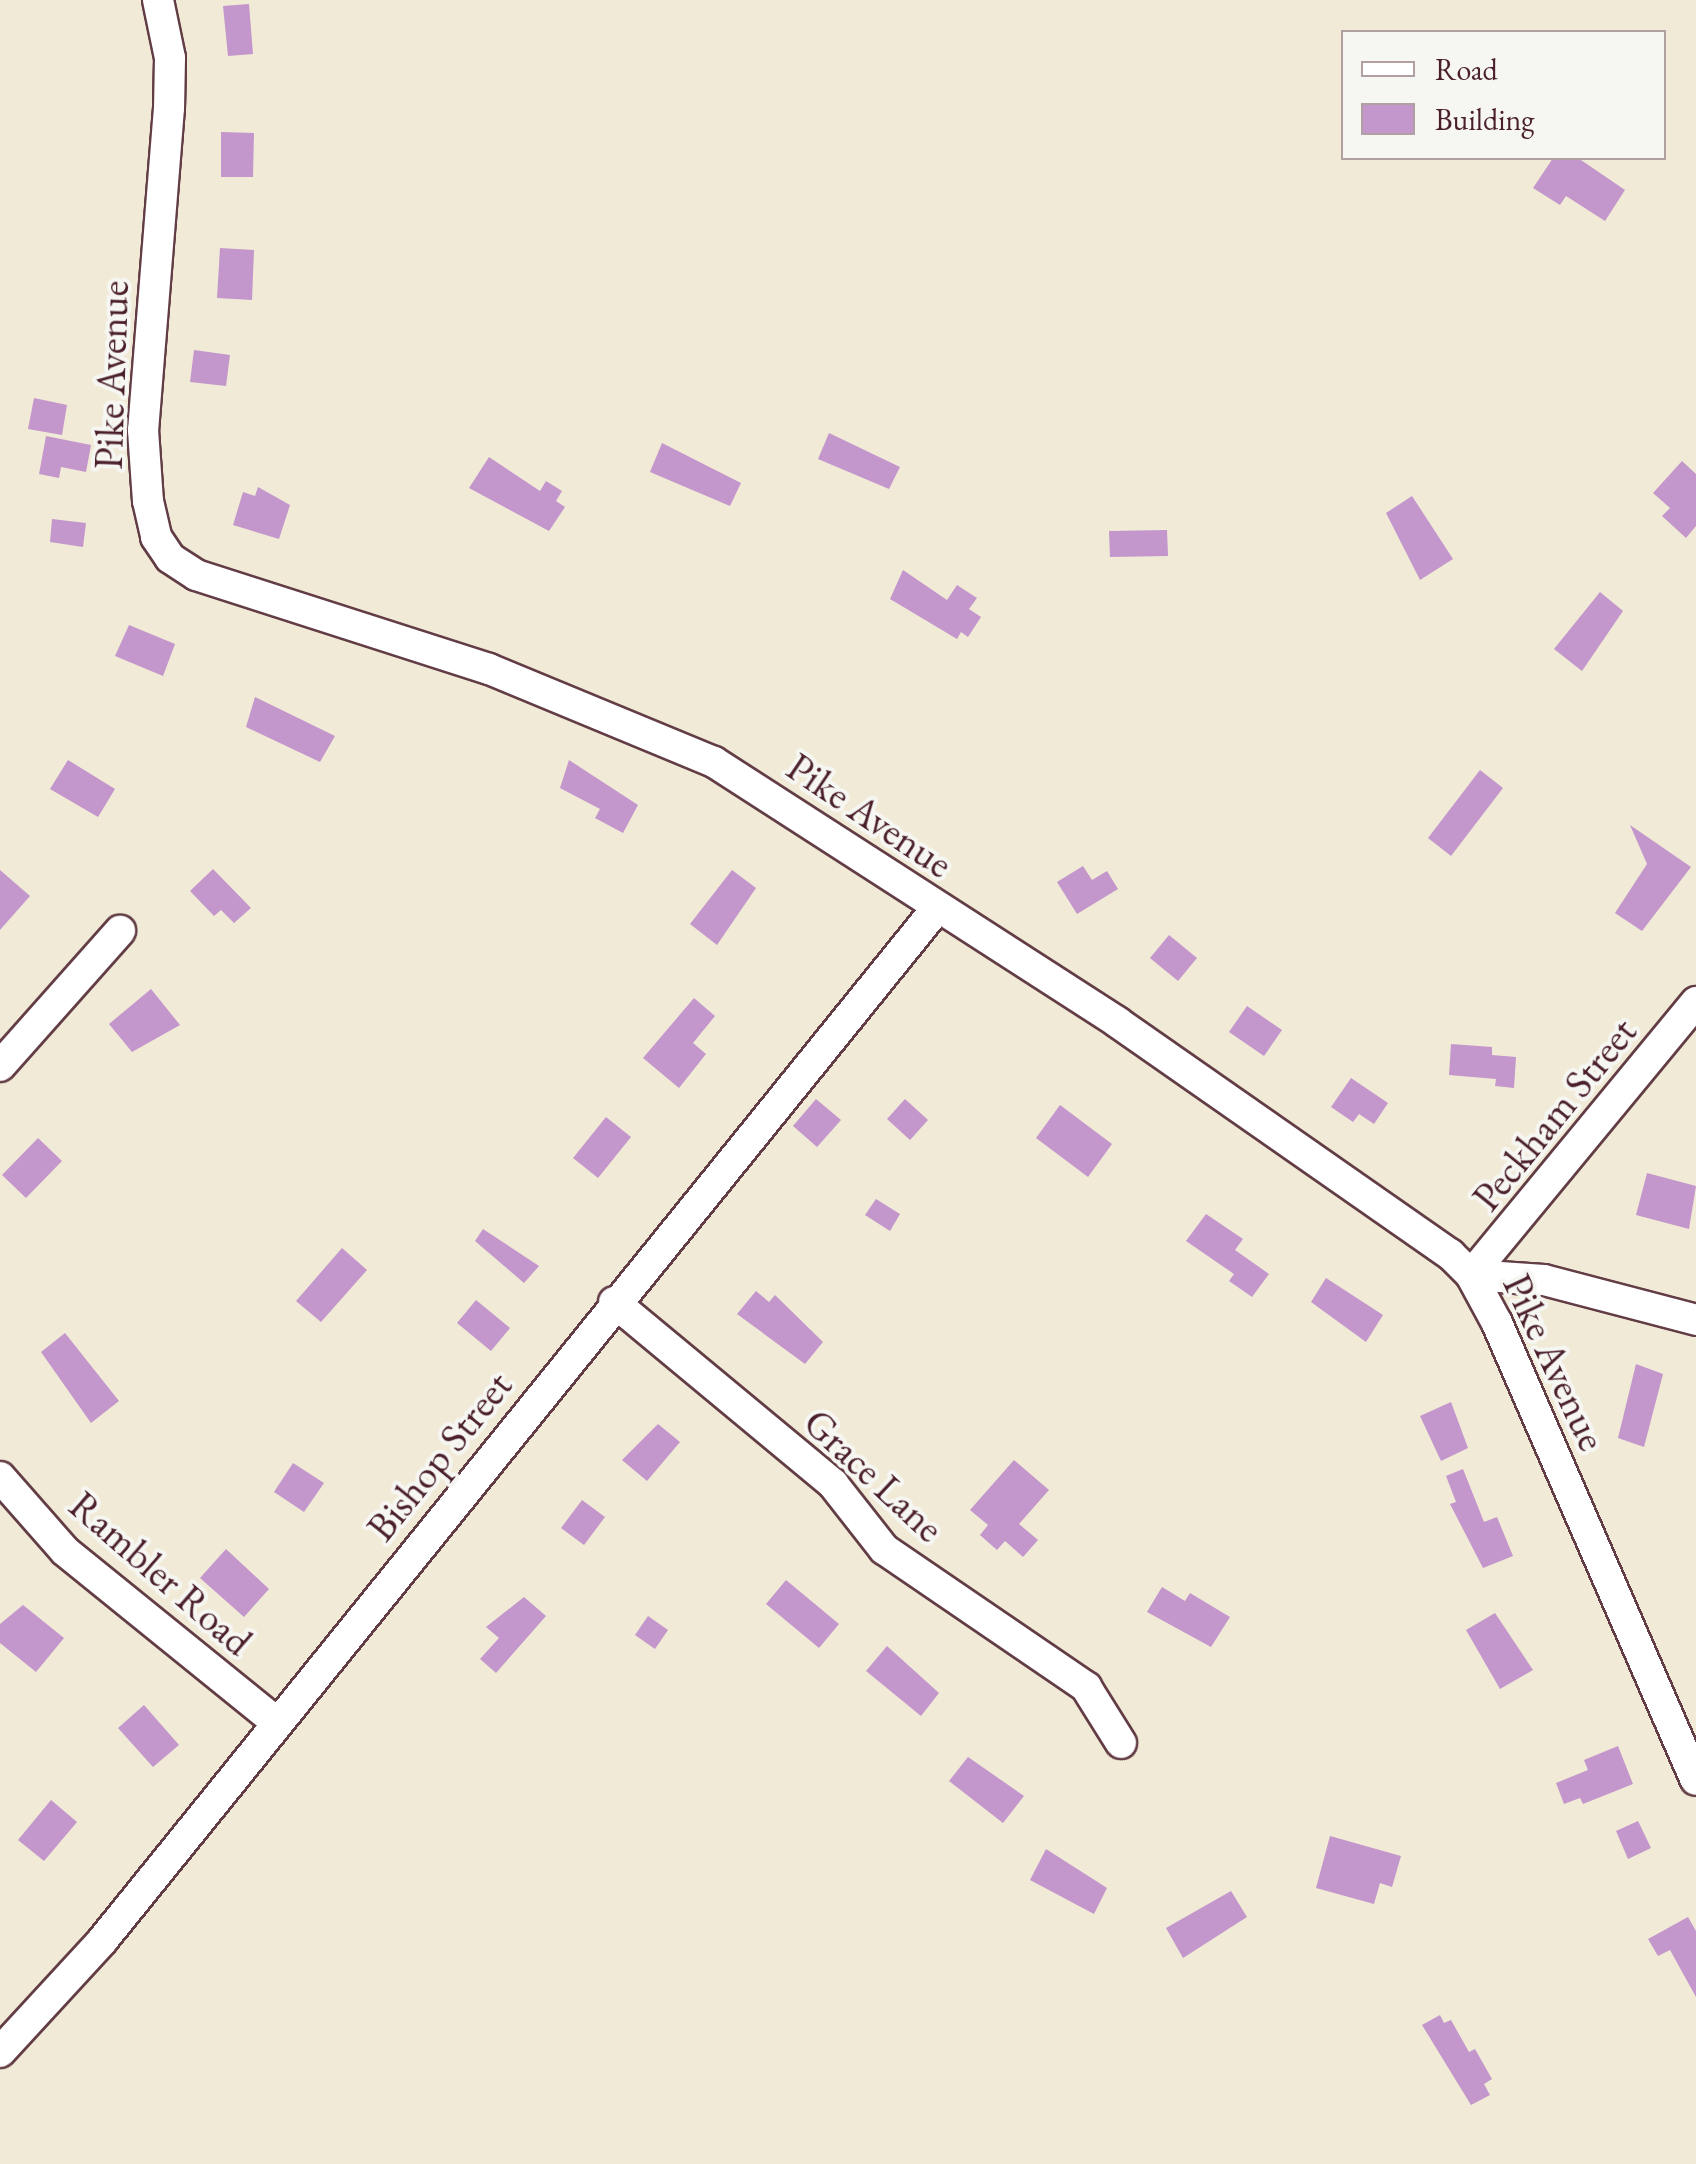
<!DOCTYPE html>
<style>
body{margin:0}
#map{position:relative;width:1696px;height:2164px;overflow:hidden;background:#f1ead7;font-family:"EB Garamond",serif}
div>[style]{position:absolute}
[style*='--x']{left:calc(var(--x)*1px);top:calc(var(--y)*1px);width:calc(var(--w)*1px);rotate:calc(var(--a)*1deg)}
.building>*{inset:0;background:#c396cc}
.roads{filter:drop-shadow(2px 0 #633d45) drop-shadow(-2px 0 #633d45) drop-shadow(0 2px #633d45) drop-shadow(0 -2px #633d45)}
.minor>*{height:30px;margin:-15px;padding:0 15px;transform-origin:15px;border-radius:15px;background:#fff}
span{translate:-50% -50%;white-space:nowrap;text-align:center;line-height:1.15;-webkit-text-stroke:8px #f6f6f2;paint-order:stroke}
.street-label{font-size:40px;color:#4a1f2b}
.legend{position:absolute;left:1341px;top:30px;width:325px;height:130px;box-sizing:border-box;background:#f6f6f2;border:2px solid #b1a0a2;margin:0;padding:12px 18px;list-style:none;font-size:30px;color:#4a1f2b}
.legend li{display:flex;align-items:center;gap:20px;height:50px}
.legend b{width:50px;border:2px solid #b1a0a2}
</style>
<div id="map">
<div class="building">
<div style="clip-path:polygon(249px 4px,253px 54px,228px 56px,223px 6px)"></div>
<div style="clip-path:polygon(221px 132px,254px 133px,253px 177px,221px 177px)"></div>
<div style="clip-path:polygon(1553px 158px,1578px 158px,1625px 190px,1605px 221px,1566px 196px,1560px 205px,1533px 188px)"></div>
<div style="clip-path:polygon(220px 248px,254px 250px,252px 300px,217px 298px)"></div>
<div style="clip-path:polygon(194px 350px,230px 355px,226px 386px,190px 382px)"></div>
<div style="clip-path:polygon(34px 398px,67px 405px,62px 435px,28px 429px)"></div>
<div style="clip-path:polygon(829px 433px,900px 467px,889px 489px,818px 459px)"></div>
<div style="clip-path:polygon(46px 436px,91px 445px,86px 472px,61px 467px,59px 478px,39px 474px)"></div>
<div style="clip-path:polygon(662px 443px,741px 483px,730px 506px,650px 472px)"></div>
<div style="clip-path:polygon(489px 457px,540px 491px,546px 481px,562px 491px,556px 501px,565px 507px,549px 531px,469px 488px)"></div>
<div style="clip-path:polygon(1682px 461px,1696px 474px,1696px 526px,1686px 538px,1662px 516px,1670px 508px,1653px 493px)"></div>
<div style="clip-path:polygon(258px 487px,290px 505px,279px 539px,233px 525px,243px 492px,255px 496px)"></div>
<div style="clip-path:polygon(1412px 496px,1453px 559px,1420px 580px,1386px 513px)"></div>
<div style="clip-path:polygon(52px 519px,86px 523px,83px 547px,50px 542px)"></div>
<div style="clip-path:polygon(1167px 530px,1168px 556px,1110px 557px,1109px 531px)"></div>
<div style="clip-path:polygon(903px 570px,947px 600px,957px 585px,977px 598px,969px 609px,981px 617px,968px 637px,961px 632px,957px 639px,890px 599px)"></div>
<div style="clip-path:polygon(1600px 592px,1623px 611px,1582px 671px,1554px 649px)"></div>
<div style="clip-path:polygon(129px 625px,175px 644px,163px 676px,115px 656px)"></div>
<div style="clip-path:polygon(255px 697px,335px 736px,320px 762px,246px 727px)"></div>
<div style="clip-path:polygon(68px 760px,115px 789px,98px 817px,50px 789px)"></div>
<div style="clip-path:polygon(569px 760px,638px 805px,623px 833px,595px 818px,600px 809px,560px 788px)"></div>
<div style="clip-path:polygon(1480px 770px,1503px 788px,1451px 856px,1428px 838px)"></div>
<div style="clip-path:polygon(1630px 825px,1691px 867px,1642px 931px,1615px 913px,1647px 864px)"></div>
<div style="clip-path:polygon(1083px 866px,1092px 880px,1107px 871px,1118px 889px,1077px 914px,1057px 882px)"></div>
<div style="clip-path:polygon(213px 869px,251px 908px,234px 923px,221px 910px,214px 916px,190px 891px)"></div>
<div style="clip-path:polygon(0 870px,30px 896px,0 930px)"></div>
<div style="clip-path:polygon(732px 870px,756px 888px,717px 945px,690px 924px)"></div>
<div style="clip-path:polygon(1169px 935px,1197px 958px,1178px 981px,1150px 958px)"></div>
<div style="clip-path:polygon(151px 989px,180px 1025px,132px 1052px,109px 1024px)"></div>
<div style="clip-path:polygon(694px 998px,715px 1016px,693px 1043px,706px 1054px,679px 1088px,643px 1058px)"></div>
<div style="clip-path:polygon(1247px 1006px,1282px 1030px,1264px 1056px,1229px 1032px)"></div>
<div style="clip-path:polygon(1451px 1044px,1492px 1047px,1492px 1055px,1516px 1057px,1514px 1088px,1495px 1086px,1496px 1079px,1449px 1075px)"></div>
<div style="clip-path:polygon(1351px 1078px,1388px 1103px,1374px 1124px,1359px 1114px,1353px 1122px,1331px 1107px)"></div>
<div style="clip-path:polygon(816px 1099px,841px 1120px,817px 1147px,793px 1126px)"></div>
<div style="clip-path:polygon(905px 1099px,928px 1120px,910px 1140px,887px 1119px)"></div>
<div style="clip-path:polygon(1060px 1105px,1112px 1144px,1088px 1177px,1036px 1138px)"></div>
<div style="clip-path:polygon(606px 1117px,631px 1137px,598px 1178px,573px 1158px)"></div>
<div style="clip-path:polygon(38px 1138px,62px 1161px,26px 1198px,2px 1175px)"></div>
<div style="clip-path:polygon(1647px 1173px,1696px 1186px,1689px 1229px,1636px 1215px)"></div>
<div style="clip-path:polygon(876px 1199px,900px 1214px,890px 1231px,865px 1215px)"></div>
<div style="clip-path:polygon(1206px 1214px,1243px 1239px,1235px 1250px,1269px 1274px,1252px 1297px,1229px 1281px,1234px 1274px,1186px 1241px)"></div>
<div style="clip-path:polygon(483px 1229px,539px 1266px,524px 1283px,475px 1241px)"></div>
<div style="clip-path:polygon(342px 1248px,367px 1270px,321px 1322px,296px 1301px)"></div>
<div style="clip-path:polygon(1326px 1278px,1383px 1315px,1366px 1342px,1311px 1302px)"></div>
<div style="clip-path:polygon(756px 1291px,769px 1302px,775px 1295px,823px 1342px,805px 1364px,737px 1314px)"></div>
<div style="clip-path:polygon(476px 1300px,510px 1328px,491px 1351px,457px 1323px)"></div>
<div style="clip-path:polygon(65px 1333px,119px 1401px,91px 1423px,41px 1352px)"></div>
<div style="clip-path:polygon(1636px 1364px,1663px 1374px,1644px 1447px,1618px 1438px)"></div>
<div style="clip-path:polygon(1451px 1402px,1468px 1448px,1441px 1461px,1420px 1416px)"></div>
<div style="clip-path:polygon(658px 1424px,680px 1442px,647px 1481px,622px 1460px)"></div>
<div style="clip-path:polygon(1014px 1460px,1049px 1490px,1019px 1524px,1038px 1540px,1023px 1557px,1005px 1541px,997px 1550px,980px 1535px,988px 1525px,970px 1510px)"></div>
<div style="clip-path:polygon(293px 1463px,324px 1483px,304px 1512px,274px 1492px)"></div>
<div style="clip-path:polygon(1463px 1469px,1484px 1522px,1497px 1517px,1513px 1556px,1483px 1568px,1450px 1504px,1456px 1502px,1446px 1476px)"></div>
<div style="clip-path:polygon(582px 1500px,605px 1517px,584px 1545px,561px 1528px)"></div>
<div style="clip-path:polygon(226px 1549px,269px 1589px,244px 1617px,200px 1578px)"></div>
<div style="clip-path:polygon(786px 1580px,839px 1624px,819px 1648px,766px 1604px)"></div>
<div style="clip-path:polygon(1162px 1587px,1185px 1601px,1190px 1593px,1230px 1617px,1211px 1647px,1147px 1612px)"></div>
<div style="clip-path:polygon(524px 1597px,546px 1616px,496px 1673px,480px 1659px,499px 1638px,486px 1627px)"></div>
<div style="clip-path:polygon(23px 1605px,64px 1638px,36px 1672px,0 1643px,0 1624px)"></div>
<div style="clip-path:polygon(1495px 1613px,1533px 1670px,1500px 1689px,1466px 1630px)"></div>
<div style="clip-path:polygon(648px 1616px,668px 1630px,655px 1649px,635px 1635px)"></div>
<div style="clip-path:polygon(887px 1646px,939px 1693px,921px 1716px,866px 1671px)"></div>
<div style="clip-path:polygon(144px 1705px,179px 1745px,153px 1767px,118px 1728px)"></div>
<div style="clip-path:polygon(1618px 1746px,1633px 1784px,1583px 1804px,1580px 1798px,1564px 1804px,1556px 1783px,1588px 1770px,1584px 1760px)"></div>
<div style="clip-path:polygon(968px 1757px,1024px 1796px,1003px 1823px,949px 1781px)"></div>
<div style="clip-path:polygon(51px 1800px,77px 1822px,44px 1861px,18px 1840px)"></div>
<div style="clip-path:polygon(1638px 1821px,1651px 1848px,1628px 1859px,1616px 1831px)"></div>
<div style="clip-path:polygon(1330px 1836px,1401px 1856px,1392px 1887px,1380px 1883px,1374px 1904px,1316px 1888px)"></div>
<div style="clip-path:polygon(1046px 1849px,1107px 1888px,1094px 1914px,1030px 1880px)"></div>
<div style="clip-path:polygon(1231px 1891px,1247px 1917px,1183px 1958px,1166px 1928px)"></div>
<div style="clip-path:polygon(1688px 1917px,1696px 1931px,1696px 1997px,1670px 1950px,1658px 1956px,1648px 1939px)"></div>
<div style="clip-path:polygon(1440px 2015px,1444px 2023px,1451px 2020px,1469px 2052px,1475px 2049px,1492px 2079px,1484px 2084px,1490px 2095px,1471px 2105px,1422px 2025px)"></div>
</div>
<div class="roads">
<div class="minor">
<div style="--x:158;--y:0;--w:59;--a:78.3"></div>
<div style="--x:170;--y:58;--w:50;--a:91.1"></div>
<div style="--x:169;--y:108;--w:323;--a:94.6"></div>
<div style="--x:143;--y:430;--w:71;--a:86"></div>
<div style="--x:148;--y:501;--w:37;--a:77"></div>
<div style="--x:156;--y:537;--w:25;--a:56"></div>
<div style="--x:170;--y:558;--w:31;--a:33"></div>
<div style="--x:196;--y:575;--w:308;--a:17.8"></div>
<div style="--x:489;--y:669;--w:243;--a:22.5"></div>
<div style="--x:714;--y:762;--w:480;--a:32.8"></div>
<div style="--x:1117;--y:1022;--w:406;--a:34.9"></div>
<div style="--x:1450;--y:1254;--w:30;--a:45"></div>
<div style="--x:1471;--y:1275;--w:55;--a:61.6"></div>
<div style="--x:1497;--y:1323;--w:498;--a:66.5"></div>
<div style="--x:0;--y:1066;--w:181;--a:-48.4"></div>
<div style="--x:1471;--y:1275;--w:354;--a:-50.5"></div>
<div style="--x:1471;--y:1275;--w:73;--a:3.9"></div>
<div style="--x:1544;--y:1280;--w:157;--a:14.7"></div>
<div style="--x:614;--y:1302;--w:285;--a:39.7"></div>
<div style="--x:833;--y:1484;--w:83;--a:51.9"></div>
<div style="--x:884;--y:1549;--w:245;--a:34.3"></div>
<div style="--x:1086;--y:1687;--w:66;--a:58"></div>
<div style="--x:0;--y:1477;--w:98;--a:48.7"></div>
<div style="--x:65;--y:1551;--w:272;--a:39"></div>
<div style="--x:0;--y:2052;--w:151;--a:-47.4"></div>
<div style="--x:102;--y:1941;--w:1328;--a:-51.05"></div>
</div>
</div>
<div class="street-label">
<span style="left:111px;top:375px;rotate:-88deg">Pike Avenue</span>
<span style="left:870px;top:815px;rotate:34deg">Pike Avenue</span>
<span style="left:1554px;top:1114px;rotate:-51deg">Peckham Street</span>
<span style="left:1555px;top:1362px;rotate:65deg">Pike Avenue</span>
<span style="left:439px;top:1456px;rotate:-51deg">Bishop Street</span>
<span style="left:874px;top:1475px;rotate:43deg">Grace Lane</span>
<span style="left:161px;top:1573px;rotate:41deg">Rambler Road</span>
</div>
<ul class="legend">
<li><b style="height:12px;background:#fff"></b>Road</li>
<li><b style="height:28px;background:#c396cc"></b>Building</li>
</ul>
</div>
